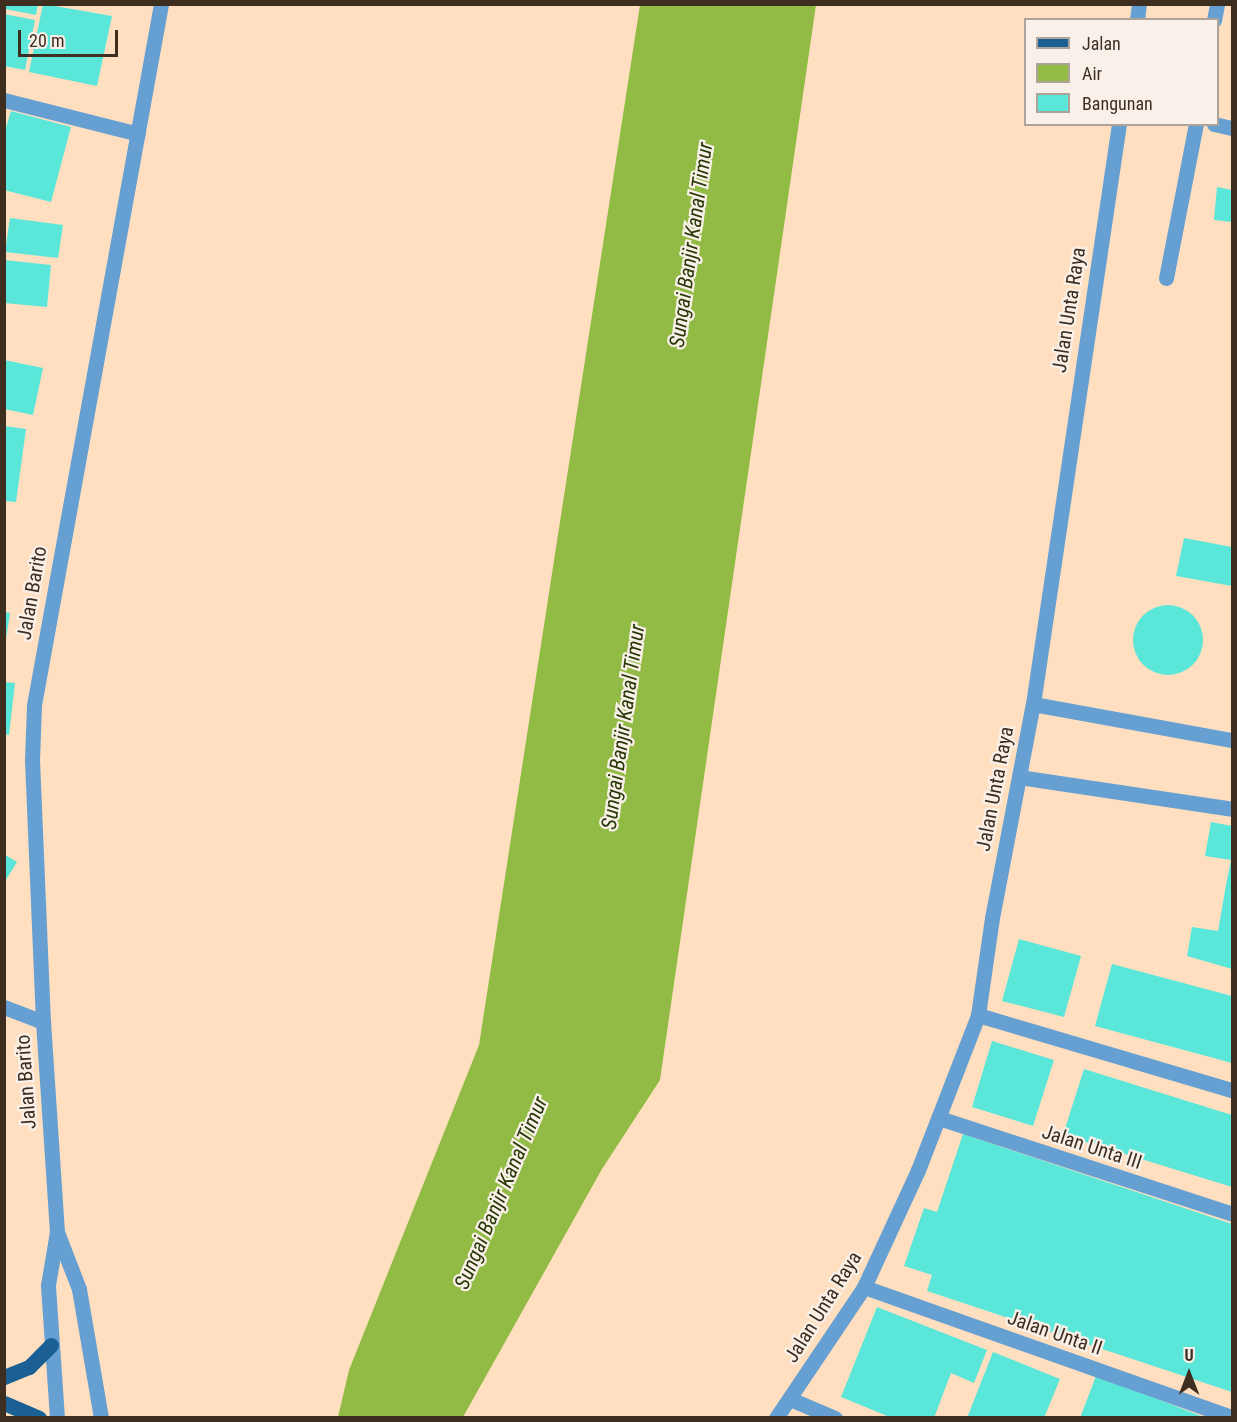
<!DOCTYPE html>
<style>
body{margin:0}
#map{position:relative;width:1237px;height:1422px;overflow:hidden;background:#ffdfbf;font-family:"Roboto Condensed",sans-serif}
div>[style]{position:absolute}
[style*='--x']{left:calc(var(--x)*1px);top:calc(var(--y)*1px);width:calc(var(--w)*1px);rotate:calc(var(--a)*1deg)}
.water>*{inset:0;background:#92bb45}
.building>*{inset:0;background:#5ae7d9}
.round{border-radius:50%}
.service>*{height:15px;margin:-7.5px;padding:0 7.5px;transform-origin:7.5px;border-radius:7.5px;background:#66a0d2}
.minor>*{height:15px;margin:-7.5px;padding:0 7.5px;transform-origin:7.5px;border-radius:7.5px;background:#66a0d2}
.tertiary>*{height:15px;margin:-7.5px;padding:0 7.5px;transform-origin:7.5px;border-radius:7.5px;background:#66a0d2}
.primary>*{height:15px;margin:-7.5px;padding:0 7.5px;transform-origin:7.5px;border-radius:7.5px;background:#1b6095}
span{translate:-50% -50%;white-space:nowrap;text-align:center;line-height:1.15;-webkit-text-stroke:4.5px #f9f1e9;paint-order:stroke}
.street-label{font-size:20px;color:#3e2e1f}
.water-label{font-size:21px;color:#283807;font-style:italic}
.frame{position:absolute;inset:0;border:6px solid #3e2e1f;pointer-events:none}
.legend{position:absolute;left:1024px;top:18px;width:195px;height:108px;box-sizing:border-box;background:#f9f1e9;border:2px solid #aea398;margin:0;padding:8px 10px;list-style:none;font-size:18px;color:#3e2e1f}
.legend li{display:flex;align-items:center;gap:12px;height:30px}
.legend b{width:30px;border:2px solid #aea398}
.north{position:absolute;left:1159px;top:1344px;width:60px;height:60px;-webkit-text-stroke:4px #f9f1e9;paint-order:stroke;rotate:0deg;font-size:16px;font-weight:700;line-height:24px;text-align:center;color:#3e2e1f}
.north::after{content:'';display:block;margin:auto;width:21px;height:27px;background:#3e2e1f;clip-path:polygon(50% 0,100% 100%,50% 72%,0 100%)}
.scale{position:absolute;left:18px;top:30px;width:100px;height:27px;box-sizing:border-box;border:3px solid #3e2e1f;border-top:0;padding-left:8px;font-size:18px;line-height:21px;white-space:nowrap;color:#3e2e1f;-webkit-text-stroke:4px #f9f1e9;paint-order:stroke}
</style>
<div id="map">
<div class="water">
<div style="clip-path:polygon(640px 5px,816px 5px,660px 1080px,602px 1169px,463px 1417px,338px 1417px,349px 1370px,479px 1045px)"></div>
</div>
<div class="building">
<div style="clip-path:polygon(5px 4px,38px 4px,36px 15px,5px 9px)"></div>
<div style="clip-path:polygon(43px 4px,112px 16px,97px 86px,29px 72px)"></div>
<div style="clip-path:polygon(4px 14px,35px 20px,25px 70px,4px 66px)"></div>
<div style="clip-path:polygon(11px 111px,71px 127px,51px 202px,4px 190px,4px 134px)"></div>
<div style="clip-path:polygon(1217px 187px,1232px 190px,1232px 222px,1214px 220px)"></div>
<div style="clip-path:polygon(10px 218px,63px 225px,58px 258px,5px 252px)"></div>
<div style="clip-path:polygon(4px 260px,51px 265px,47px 307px,4px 303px)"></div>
<div style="clip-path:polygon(4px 360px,43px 368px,33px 415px,4px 409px)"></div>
<div style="clip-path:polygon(4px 426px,26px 429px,16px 502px,4px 501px)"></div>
<div style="clip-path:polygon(1184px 538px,1232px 547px,1232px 586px,1176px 576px)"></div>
<div class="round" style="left:1133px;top:605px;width:70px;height:70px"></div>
<div style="clip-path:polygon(5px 612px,10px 613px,6px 639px,5px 639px)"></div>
<div style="clip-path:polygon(4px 682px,15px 683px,9px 735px,4px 734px)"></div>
<div style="clip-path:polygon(1211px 822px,1232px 826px,1232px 969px,1187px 956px,1192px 927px,1218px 931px,1226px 885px,1231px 860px,1205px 856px)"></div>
<div style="clip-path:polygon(4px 854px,17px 862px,4px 883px)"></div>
<div style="clip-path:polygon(1019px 939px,1081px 956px,1064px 1017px,1002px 1001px)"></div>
<div style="clip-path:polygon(1112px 964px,1232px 996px,1232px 1063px,1095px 1026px)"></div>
<div style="clip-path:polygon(992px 1041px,1054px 1060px,1033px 1126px,972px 1107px)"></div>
<div style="clip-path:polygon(1084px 1069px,1232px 1115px,1232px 1187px,1063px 1135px)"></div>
<div style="clip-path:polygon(963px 1134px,1232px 1224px,1232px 1392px,927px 1291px,932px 1275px,904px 1266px,924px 1208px,937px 1212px)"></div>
<div style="clip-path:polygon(877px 1307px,987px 1350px,974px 1383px,951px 1373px,934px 1418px,892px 1418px,841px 1397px)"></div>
<div style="clip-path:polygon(993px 1352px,1060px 1379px,1044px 1418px,967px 1418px)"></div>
<div style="clip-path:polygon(1096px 1376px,1160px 1400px,1206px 1418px,1080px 1418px)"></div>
</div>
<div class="service">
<div style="--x:1214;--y:20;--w:16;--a:-79"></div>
<div style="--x:1214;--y:124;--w:18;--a:13"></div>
<div style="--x:1166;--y:278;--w:157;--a:-79"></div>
<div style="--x:1033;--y:704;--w:202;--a:10.3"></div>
<div style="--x:1019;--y:777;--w:215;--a:8.5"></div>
</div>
<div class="minor">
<div style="--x:4;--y:100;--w:138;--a:14.2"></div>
<div style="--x:4;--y:1007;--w:42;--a:21"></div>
<div style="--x:978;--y:1015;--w:265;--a:16.5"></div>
<div style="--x:939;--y:1118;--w:308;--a:18.1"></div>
<div style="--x:864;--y:1287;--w:390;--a:19.5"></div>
<div style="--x:790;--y:1399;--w:49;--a:22.9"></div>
</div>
<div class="tertiary">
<div style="--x:1137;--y:20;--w:16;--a:-83"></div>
<div style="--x:57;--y:1232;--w:61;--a:68.9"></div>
<div style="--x:79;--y:1289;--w:131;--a:80.3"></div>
<div style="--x:57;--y:1418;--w:133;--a:-93.9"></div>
<div style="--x:48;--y:1285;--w:54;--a:-80.4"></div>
<div style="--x:57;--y:1232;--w:210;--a:-93.8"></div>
<div style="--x:43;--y:1022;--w:262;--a:-92.4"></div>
<div style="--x:32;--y:760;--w:55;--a:-87.9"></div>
<div style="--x:34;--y:705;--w:712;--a:-79.73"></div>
<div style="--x:776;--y:1418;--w:158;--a:-56.1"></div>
<div style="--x:864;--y:1287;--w:129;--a:-65.2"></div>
<div style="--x:918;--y:1170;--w:166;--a:-68.8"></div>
<div style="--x:978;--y:1015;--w:98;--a:-81.8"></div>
<div style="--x:992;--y:918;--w:218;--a:-79.2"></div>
<div style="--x:1033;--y:704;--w:586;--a:-81.57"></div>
</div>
<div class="primary">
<div style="--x:4;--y:1377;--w:27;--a:-22"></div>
<div style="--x:29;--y:1367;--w:31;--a:-45"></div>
<div style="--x:4;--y:1403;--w:38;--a:23"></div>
</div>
<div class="street-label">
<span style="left:1069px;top:310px;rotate:-81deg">Jalan Unta Raya</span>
<span style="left:32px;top:593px;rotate:-80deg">Jalan Barito</span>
<span style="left:995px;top:789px;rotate:-79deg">Jalan Unta Raya</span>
<span style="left:26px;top:1082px;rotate:-94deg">Jalan Barito</span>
<span style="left:1092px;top:1147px;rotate:18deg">Jalan Unta III</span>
<span style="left:823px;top:1307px;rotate:-58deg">Jalan Unta Raya</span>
<span style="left:1055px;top:1333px;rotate:19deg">Jalan Unta II</span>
</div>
<div class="water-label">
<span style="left:691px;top:245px;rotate:-82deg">Sungai Banjir Kanal Timur</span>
<span style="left:623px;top:727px;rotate:-82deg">Sungai Banjir Kanal Timur</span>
<span style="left:501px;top:1193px;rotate:-67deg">Sungai Banjir Kanal Timur</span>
</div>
<div class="frame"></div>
<ul class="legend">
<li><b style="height:8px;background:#1b6095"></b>Jalan</li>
<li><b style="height:16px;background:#92bb45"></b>Air</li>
<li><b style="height:16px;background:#5ae7d9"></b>Bangunan</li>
</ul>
<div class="north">U</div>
<div class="scale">20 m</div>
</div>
